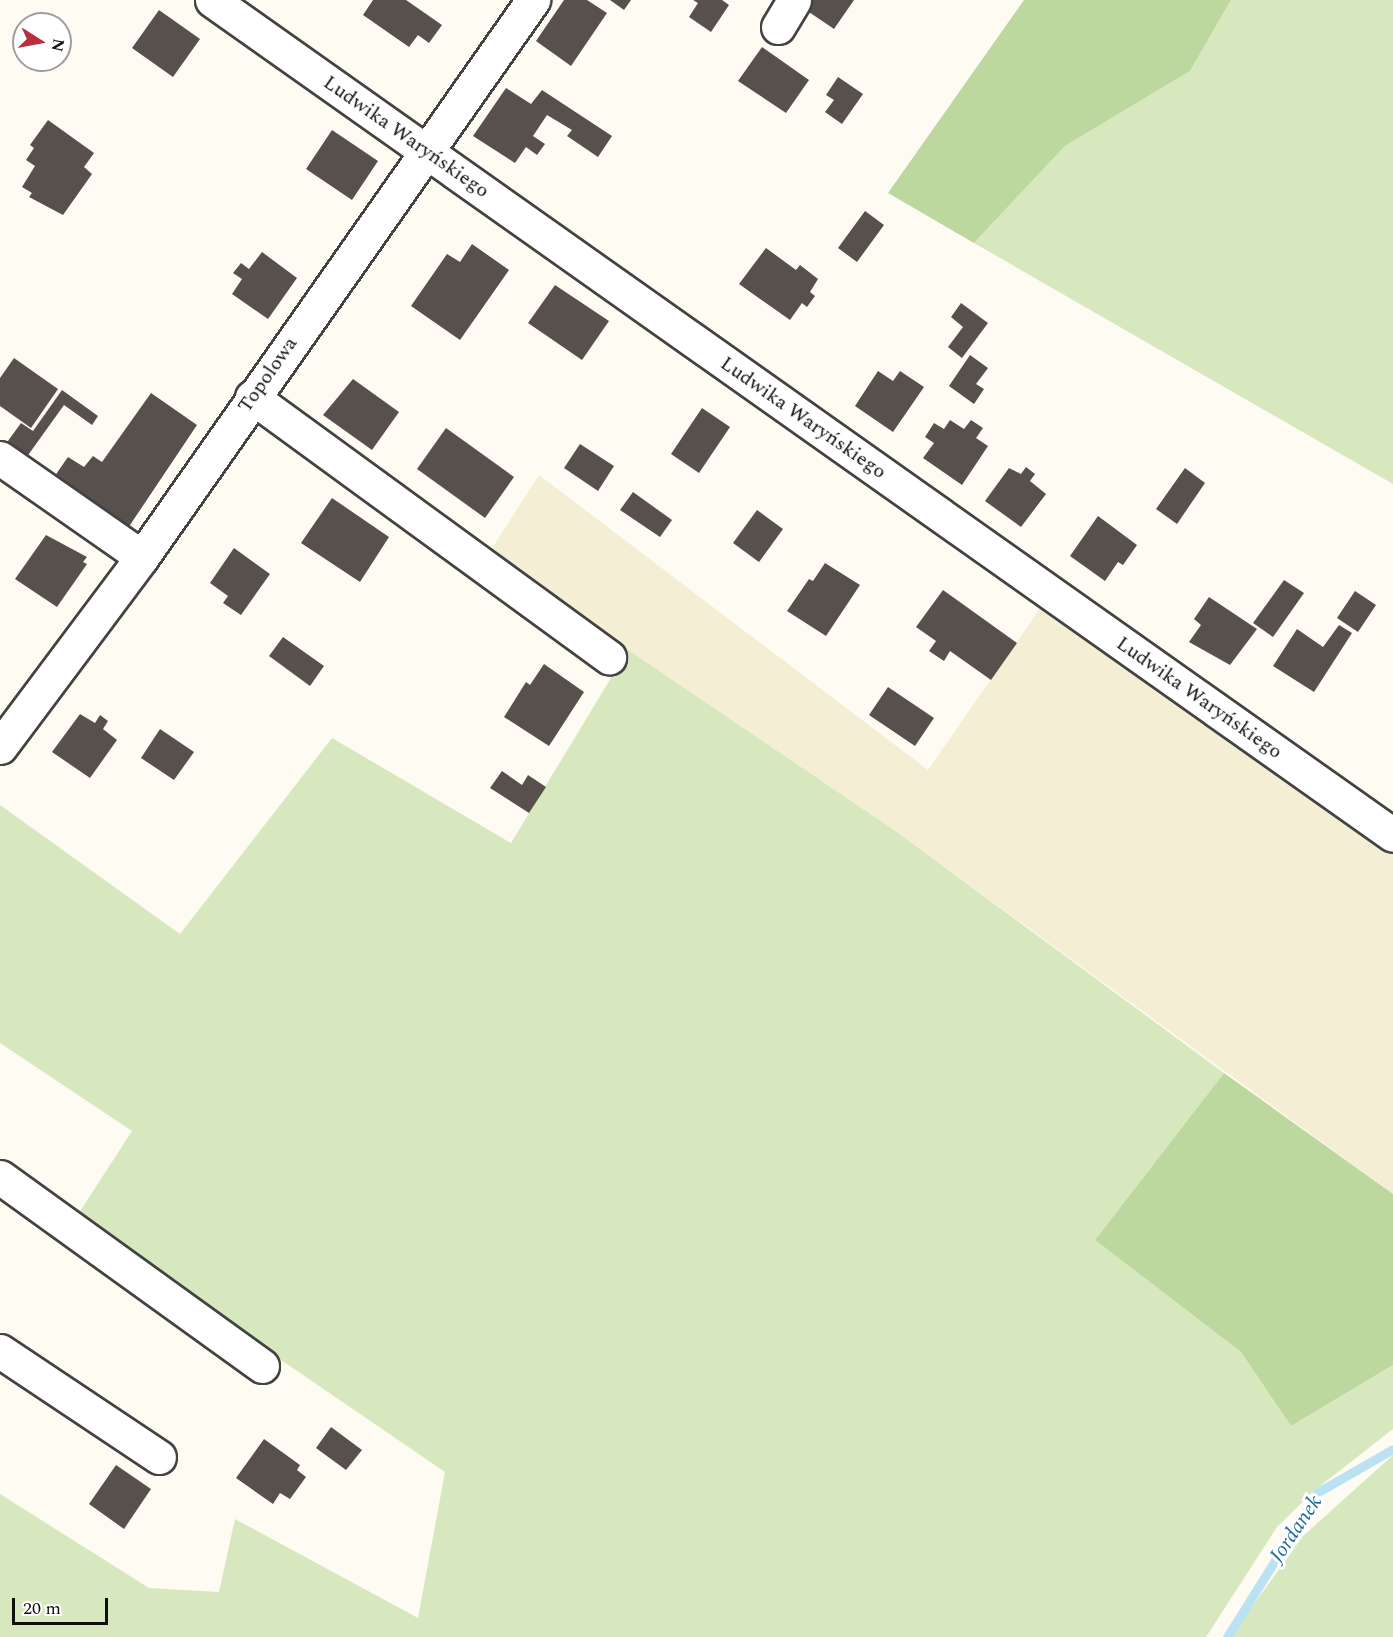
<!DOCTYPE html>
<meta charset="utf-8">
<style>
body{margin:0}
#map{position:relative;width:1393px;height:1637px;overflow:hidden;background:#fefbf3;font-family:Spectral,serif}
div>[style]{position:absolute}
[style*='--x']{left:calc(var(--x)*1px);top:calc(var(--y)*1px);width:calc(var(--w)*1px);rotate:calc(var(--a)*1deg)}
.farmland>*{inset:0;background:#f4efd4}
.green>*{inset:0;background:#d7e8be}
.forest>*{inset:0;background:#bcd89e}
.stream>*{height:9px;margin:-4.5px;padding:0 4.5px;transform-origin:4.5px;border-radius:4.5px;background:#bbe2f3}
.building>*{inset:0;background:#58504d}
.roads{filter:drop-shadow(2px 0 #434343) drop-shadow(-2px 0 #434343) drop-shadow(0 2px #434343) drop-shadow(0 -2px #434343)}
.minor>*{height:33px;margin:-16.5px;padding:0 16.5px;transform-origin:16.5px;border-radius:16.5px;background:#fff}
span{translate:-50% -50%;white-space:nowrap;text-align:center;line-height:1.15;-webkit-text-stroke:6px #fff;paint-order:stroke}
.street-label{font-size:20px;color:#101010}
.water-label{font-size:21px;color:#1f6e9c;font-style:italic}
.north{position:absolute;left:12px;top:12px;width:60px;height:60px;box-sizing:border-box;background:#fff;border:2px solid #9f9f9f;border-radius:50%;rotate:101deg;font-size:16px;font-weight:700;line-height:24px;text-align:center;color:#101010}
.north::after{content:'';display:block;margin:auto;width:21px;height:27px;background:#b92f3f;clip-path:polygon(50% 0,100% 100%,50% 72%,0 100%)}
.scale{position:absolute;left:12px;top:1598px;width:96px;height:27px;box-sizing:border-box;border:3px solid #101010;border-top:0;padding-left:8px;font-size:18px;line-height:21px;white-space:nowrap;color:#101010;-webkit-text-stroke:4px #fff;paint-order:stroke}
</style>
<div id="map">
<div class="farmland">
<div style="clip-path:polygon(539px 475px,928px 770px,1043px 604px,1393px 851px,1393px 1194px,897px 832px,487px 556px)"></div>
</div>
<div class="green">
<div style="clip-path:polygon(1231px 0,1393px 0,1393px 484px,974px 243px,1065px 146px,1190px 71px)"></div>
<div style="clip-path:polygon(628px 650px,897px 832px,1224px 1073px,1095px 1240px,1241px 1352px,1291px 1426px,1393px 1365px,1393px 1429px,1315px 1490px,1277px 1527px,1206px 1637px,0 1637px,0 1494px,149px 1588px,219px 1592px,235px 1519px,418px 1618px,445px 1472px,75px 1219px,132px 1131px,0 1043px,0 805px,180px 934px,332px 738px,511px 843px)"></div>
<div style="clip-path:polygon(1393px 1455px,1393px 1637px,1230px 1637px,1303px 1536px)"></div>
</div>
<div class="forest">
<div style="clip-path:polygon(1024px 0,1231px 0,1190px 71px,1065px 146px,974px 243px,888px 193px)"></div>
<div style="clip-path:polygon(1224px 1073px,1393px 1194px,1393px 1365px,1291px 1426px,1241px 1352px,1095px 1240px)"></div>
</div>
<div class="stream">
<div style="--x:1227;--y:1637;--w:171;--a:-57.9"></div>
<div style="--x:1318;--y:1492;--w:86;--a:-29.8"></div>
</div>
<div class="building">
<div style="clip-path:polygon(373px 0,406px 0,442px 25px,429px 43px,418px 35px,409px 47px,363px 15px)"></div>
<div style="clip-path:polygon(564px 0,587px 0,607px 13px,571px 66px,536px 41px)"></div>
<div style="clip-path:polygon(610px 0,631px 0,624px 10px)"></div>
<div style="clip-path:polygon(693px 0,722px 0,729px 5px,711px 32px,689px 17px,698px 3px)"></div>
<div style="clip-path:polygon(813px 0,854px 0,834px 29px,806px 10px)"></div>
<div style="clip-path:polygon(159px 10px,200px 39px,173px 77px,132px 48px)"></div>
<div style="clip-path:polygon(762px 47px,809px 80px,786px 113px,738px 81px)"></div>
<div style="clip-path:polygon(838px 77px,863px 94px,842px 124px,825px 112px,834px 100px,826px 95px)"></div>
<div style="clip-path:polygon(506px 88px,531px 104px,542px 90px,612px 136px,598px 157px,567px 136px,572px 130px,547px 115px,533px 136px,545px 144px,537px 155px,526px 147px,515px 163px,473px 136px)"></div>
<div style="clip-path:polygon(48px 120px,94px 153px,84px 167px,92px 174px,63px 215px,29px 197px,32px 193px,22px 187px,35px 166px,26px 160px,34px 148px,30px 145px)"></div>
<div style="clip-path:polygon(332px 130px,378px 161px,352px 200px,306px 169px)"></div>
<div style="clip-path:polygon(865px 211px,884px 225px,857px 262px,838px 248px)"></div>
<div style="clip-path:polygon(472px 244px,509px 270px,460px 340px,411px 306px,447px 254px,460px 262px)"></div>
<div style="clip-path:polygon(766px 248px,796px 270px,800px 265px,818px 279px,810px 292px,815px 296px,807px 307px,802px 303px,790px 320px,739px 284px)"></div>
<div style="clip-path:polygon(262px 252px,297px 278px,268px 319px,232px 294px,242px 279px,233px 273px,241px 263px,249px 269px)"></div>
<div style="clip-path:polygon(555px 285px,609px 321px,582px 360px,528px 323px)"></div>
<div style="clip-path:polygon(961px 303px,988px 323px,962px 358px,948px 347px,963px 327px,951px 317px)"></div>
<div style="clip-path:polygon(970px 355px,988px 368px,976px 384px,984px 389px,974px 404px,949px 386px)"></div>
<div style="clip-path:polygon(14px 358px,58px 389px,31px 428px,0 406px,0 378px)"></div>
<div style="clip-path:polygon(878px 371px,893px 381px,900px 371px,924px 387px,893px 432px,855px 406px)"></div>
<div style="clip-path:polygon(353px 379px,399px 412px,372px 450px,323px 415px)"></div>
<div style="clip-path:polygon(62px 390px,98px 416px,92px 425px,64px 405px,26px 458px,0 452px,21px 423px,33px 431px)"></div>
<div style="clip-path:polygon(151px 393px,197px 425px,128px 528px,54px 477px,68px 457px,84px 467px,93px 456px,102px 462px)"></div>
<div style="clip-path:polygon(702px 408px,730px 427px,699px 473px,671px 454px)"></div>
<div style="clip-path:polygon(950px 420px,964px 429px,971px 420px,983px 428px,976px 438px,988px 446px,962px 485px,923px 458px,934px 443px,925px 437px,934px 423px,944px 429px)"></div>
<div style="clip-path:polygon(446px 428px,514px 477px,485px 518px,417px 469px)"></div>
<div style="clip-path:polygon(580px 444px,614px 466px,598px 491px,564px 468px)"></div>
<div style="clip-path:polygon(1026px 467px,1035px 474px,1030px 481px,1046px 494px,1021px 527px,985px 501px,1009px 468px,1021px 474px)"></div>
<div style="clip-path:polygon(1185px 468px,1205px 483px,1177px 524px,1156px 509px)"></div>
<div style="clip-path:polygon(633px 492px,672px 520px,660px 537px,620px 510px)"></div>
<div style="clip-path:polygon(332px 498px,389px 537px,360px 582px,301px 543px)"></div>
<div style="clip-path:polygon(757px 510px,783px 529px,759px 562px,733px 543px)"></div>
<div style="clip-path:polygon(1098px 516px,1137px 545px,1123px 565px,1118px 562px,1105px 581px,1070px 556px)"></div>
<div style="clip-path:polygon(46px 535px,87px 557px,83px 562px,87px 564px,57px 607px,15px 579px)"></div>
<div style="clip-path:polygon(234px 548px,270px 574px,241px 615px,223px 603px,228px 596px,210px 583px)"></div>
<div style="clip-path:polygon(825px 563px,860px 585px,826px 636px,787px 611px,809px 579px,813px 581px)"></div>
<div style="clip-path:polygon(1284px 580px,1304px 593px,1273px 637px,1253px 623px)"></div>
<div style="clip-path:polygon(943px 590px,1017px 643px,991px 680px,950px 651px,944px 661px,929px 651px,936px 641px,916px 627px)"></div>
<div style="clip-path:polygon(1355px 591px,1376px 605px,1358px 632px,1337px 618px)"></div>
<div style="clip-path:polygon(1209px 597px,1257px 629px,1230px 665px,1189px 642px,1201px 625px,1194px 619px)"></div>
<div style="clip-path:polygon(1339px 625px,1352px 633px,1314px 692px,1273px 666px,1297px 629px,1323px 647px)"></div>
<div style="clip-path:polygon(283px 637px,324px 666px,310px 686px,269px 656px)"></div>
<div style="clip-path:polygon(544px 664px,584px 692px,549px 746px,504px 717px,526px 682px,530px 685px)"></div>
<div style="clip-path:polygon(888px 687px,934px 718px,915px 746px,869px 715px)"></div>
<div style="clip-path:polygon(80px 714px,95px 723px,100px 715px,108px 721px,103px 729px,117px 740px,90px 778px,52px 752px)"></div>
<div style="clip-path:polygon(160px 729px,194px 752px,174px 780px,141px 758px)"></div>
<div style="clip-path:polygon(502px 771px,522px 785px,528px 775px,546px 787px,529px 813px,490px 788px)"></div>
<div style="clip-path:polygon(331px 1427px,362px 1450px,346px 1470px,316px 1448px)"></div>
<div style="clip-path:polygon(264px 1439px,300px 1465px,297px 1470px,306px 1477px,290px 1499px,280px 1493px,273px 1504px,236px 1478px)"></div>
<div style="clip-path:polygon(116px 1465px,151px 1489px,124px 1529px,89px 1504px)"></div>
</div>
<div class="roads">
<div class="minor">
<div style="--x:212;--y:0;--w:1446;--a:35.26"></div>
<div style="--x:778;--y:27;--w:31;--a:-59"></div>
<div style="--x:252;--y:397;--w:442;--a:36.1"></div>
<div style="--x:0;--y:458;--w:173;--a:34.9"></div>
<div style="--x:0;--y:747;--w:237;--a:-53.2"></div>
<div style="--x:142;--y:557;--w:681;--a:-54.93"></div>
<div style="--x:0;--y:1177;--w:323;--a:35.8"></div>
<div style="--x:0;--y:1351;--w:191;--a:33.7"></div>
</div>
</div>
<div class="street-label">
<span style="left:406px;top:137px;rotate:35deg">Ludwika Waryńskiego</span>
<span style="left:268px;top:375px;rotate:-55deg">Topolowa</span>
<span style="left:803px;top:418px;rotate:35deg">Ludwika Waryńskiego</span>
<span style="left:1199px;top:698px;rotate:35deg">Ludwika Waryńskiego</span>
</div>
<div class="water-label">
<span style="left:1296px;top:1529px;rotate:-56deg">Jordanek</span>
</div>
<div class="north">N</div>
<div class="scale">20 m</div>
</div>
